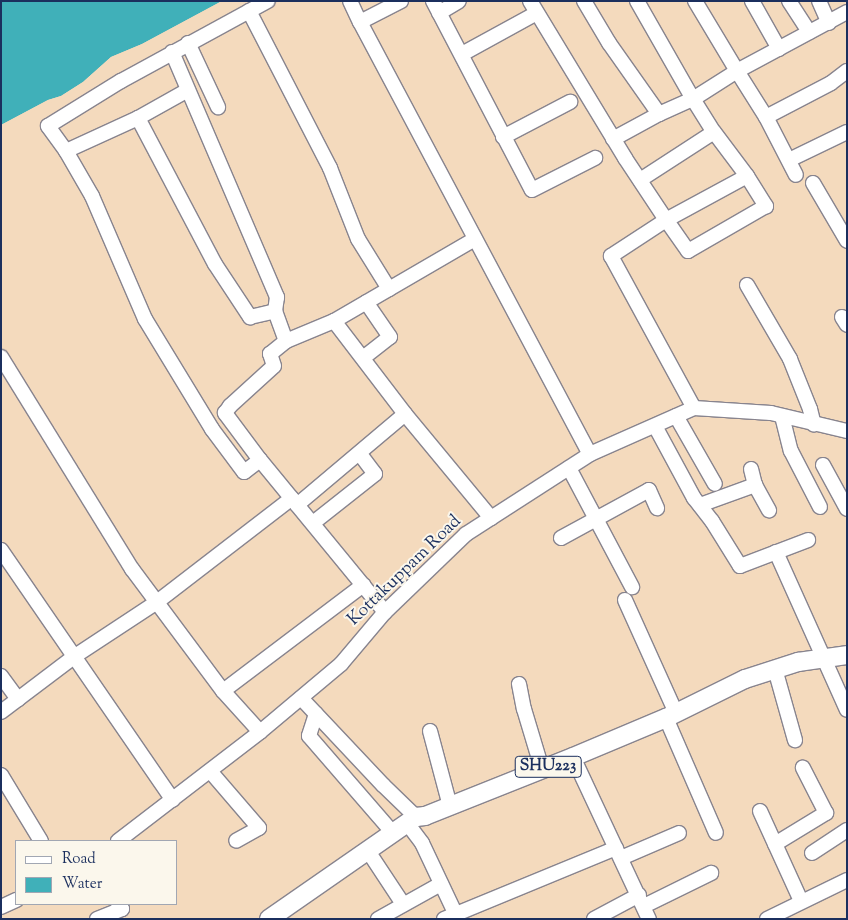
<!DOCTYPE html>
<style>
body{margin:0}
#map{position:relative;width:848px;height:920px;overflow:hidden;background:#f4dabd;font-family:"Sorts Mill Goudy",serif}
div>[style]{position:absolute}
[style*='--x']{left:calc(var(--x)*1px);top:calc(var(--y)*1px);width:calc(var(--w)*1px);rotate:calc(var(--a)*1deg)}
.water>*{inset:0;background:#40b0b9}
.pier>*{inset:0;background:#f4dabd}
.roads{filter:drop-shadow(1px 0 #88848e) drop-shadow(-1px 0 #88848e) drop-shadow(0 1px #88848e) drop-shadow(0 -1px #88848e)}
.minor>*{height:14px;margin:-7px;padding:0 7px;transform-origin:7px;border-radius:7px;background:#fff}
.major>*{height:18px;margin:-9px;padding:0 9px;transform-origin:9px;border-radius:9px;background:#fff}
span{translate:-50% -50%;white-space:nowrap;text-align:center;line-height:1.15;-webkit-text-stroke:4px #fbf7ec;paint-order:stroke}
.shield-label span{padding:1px 4px;background:#fbf7ec;border:1px solid;border-radius:4px;-webkit-text-stroke-width:0}
.shield-label{font-size:16px;color:#1b2f5e;font-weight:700}
.street-label{font-size:18px;color:#1b2f5e}
.frame{position:absolute;inset:0;border:2px solid #1b2f5e;pointer-events:none}
.legend{position:absolute;left:15px;top:840px;width:162px;height:65px;box-sizing:border-box;background:#fbf7ec;border:1px solid #a1a7b3;margin:0;padding:6px 9px;list-style:none;font-size:15px;color:#1b2f5e}
.legend li{display:flex;align-items:center;gap:10px;height:25px}
.legend b{width:25px;border:1px solid #a1a7b3}
</style>
<div id="map">
<div class="water">
<div style="clip-path:polygon(1px 1px,222px 1px,142px 44px,111px 57px,83px 82px,61px 96px,48px 100px,1px 125px)"></div>
</div>
<div class="pier">
<div style="clip-path:polygon(222px 1px,225px 1px,143px 47px,112px 59px,84px 84px,63px 98px,49px 103px,1px 128px,1px 125px,48px 100px,61px 96px,83px 82px,111px 57px,142px 44px)"></div>
</div>
<div class="roads">
<div class="minor">
<div style="--x:350;--y:1;--w:23;--a:65"></div>
<div style="--x:401;--y:1;--w:46;--a:152.9"></div>
<div style="--x:360;--y:22;--w:489;--a:62"></div>
<div style="--x:433;--y:1;--w:213;--a:62.4"></div>
<div style="--x:532;--y:190;--w:71;--a:-26.9"></div>
<div style="--x:530;--y:1;--w:184;--a:58.8"></div>
<div style="--x:625;--y:158;--w:74;--a:56.5"></div>
<div style="--x:666;--y:220;--w:66;--a:146.8"></div>
<div style="--x:611;--y:256;--w:173;--a:61.4"></div>
<div style="--x:584;--y:1;--w:49;--a:59.2"></div>
<div style="--x:609;--y:43;--w:87;--a:54.8"></div>
<div style="--x:637;--y:1;--w:113;--a:60.3"></div>
<div style="--x:693;--y:99;--w:52;--a:-32.5"></div>
<div style="--x:737;--y:71;--w:54;--a:57.8"></div>
<div style="--x:766;--y:117;--w:65;--a:62.7"></div>
<div style="--x:695;--y:1;--w:82;--a:59"></div>
<div style="--x:737;--y:71;--w:125;--a:-28.2"></div>
<div style="--x:752;--y:1;--w:55;--a:60.6"></div>
<div style="--x:789;--y:1;--w:37;--a:57"></div>
<div style="--x:819;--y:1;--w:24;--a:66"></div>
<div style="--x:249;--y:11;--w:177;--a:62.7"></div>
<div style="--x:330;--y:168;--w:76;--a:68.5"></div>
<div style="--x:358;--y:239;--w:59;--a:58.2"></div>
<div style="--x:439;--y:13;--w:23;--a:-31"></div>
<div style="--x:188;--y:43;--w:71;--a:64.9"></div>
<div style="--x:172;--y:52;--w:267;--a:66.8"></div>
<div style="--x:277;--y:297;--w:14;--a:98"></div>
<div style="--x:275;--y:311;--w:32;--a:70"></div>
<div style="--x:462;--y:54;--w:85;--a:-28.7"></div>
<div style="--x:766;--y:117;--w:73;--a:-27.6"></div>
<div style="--x:831;--y:83;--w:20;--a:-37"></div>
<div style="--x:138;--y:118;--w:57;--a:-29.2"></div>
<div style="--x:503;--y:137;--w:76;--a:-27.6"></div>
<div style="--x:613;--y:139;--w:52;--a:-28.5"></div>
<div style="--x:659;--y:114;--w:37;--a:-24"></div>
<div style="--x:693;--y:99;--w:39;--a:58"></div>
<div style="--x:714;--y:132;--w:55;--a:53.1"></div>
<div style="--x:747;--y:176;--w:36;--a:58"></div>
<div style="--x:766;--y:206;--w:90;--a:150"></div>
<div style="--x:688;--y:251;--w:38;--a:-125"></div>
<div style="--x:666;--y:220;--w:92;--a:-28.5"></div>
<div style="--x:66;--y:151;--w:79;--a:-24.6"></div>
<div style="--x:138;--y:118;--w:165;--a:62.2"></div>
<div style="--x:215;--y:264;--w:64;--a:56.6"></div>
<div style="--x:250;--y:317;--w:26;--a:-13"></div>
<div style="--x:789;--y:160;--w:64;--a:-25.8"></div>
<div style="--x:640;--y:180;--w:88;--a:-33"></div>
<div style="--x:813;--y:183;--w:67;--a:59.6"></div>
<div style="--x:747;--y:285;--w:86;--a:59.8"></div>
<div style="--x:790;--y:359;--w:54;--a:68.2"></div>
<div style="--x:810;--y:409;--w:16;--a:76"></div>
<div style="--x:842;--y:317;--w:9;--a:58"></div>
<div style="--x:334;--y:321;--w:117;--a:52.6"></div>
<div style="--x:1;--y:357;--w:249;--a:58.3"></div>
<div style="--x:132;--y:569;--w:152;--a:53.3"></div>
<div style="--x:223;--y:691;--w:176;--a:-37.1"></div>
<div style="--x:363;--y:358;--w:34;--a:-38"></div>
<div style="--x:390;--y:337;--w:42;--a:-124.4"></div>
<div style="--x:676;--y:416;--w:78;--a:60.2"></div>
<div style="--x:782;--y:416;--w:36;--a:76"></div>
<div style="--x:791;--y:451;--w:63;--a:62.6"></div>
<div style="--x:655;--y:426;--w:82;--a:61.6"></div>
<div style="--x:694;--y:498;--w:29;--a:52"></div>
<div style="--x:712;--y:521;--w:53;--a:58.1"></div>
<div style="--x:740;--y:566;--w:73;--a:-20.9"></div>
<div style="--x:260;--y:460;--w:20;--a:143"></div>
<div style="--x:244;--y:472;--w:54;--a:-126.7"></div>
<div style="--x:212;--y:429;--w:129;--a:-121.3"></div>
<div style="--x:145;--y:319;--w:134;--a:-113.3"></div>
<div style="--x:92;--y:196;--w:52;--a:-120"></div>
<div style="--x:66;--y:151;--w:31;--a:-126"></div>
<div style="--x:48;--y:126;--w:86;--a:-31.7"></div>
<div style="--x:121;--y:81;--w:167;--a:-28.6"></div>
<div style="--x:823;--y:465;--w:50;--a:61.4"></div>
<div style="--x:569;--y:468;--w:135;--a:62.1"></div>
<div style="--x:751;--y:469;--w:16;--a:76"></div>
<div style="--x:755;--y:485;--w:29;--a:61"></div>
<div style="--x:297;--y:505;--w:141;--a:-40.1"></div>
<div style="--x:405;--y:414;--w:135;--a:50.4"></div>
<div style="--x:700;--y:505;--w:59;--a:-20"></div>
<div style="--x:313;--y:523;--w:79;--a:-38.3"></div>
<div style="--x:375;--y:474;--w:26;--a:-127"></div>
<div style="--x:561;--y:538;--w:100;--a:-28.6"></div>
<div style="--x:649;--y:490;--w:20;--a:66"></div>
<div style="--x:1;--y:550;--w:303;--a:55.5"></div>
<div style="--x:776;--y:552;--w:173;--a:65.8"></div>
<div style="--x:625;--y:600;--w:124;--a:65.7"></div>
<div style="--x:385;--y:612;--w:197;--a:-129.4"></div>
<div style="--x:260;--y:460;--w:59;--a:-126.7"></div>
<div style="--x:225;--y:413;--w:9;--a:-54"></div>
<div style="--x:230;--y:406;--w:59;--a:-42.3"></div>
<div style="--x:274;--y:366;--w:13;--a:-108"></div>
<div style="--x:270;--y:354;--w:21;--a:-39"></div>
<div style="--x:286;--y:341;--w:52;--a:-22.6"></div>
<div style="--x:334;--y:321;--w:163;--a:-30.2"></div>
<div style="--x:775;--y:669;--w:74;--a:74.3"></div>
<div style="--x:1;--y:676;--w:29;--a:54"></div>
<div style="--x:519;--y:684;--w:25;--a:79"></div>
<div style="--x:524;--y:709;--w:63;--a:73.3"></div>
<div style="--x:223;--y:691;--w:55;--a:47.9"></div>
<div style="--x:301;--y:698;--w:120;--a:46.7"></div>
<div style="--x:383;--y:785;--w:46;--a:44.1"></div>
<div style="--x:1;--y:712;--w:93;--a:-37.1"></div>
<div style="--x:75;--y:656;--w:98;--a:-33.4"></div>
<div style="--x:157;--y:602;--w:170;--a:-37.6"></div>
<div style="--x:316;--y:714;--w:23;--a:108"></div>
<div style="--x:309;--y:736;--w:128;--a:49.1"></div>
<div style="--x:666;--y:718;--w:125;--a:66.5"></div>
<div style="--x:430;--y:731;--w:78;--a:75.1"></div>
<div style="--x:573;--y:757;--w:179;--a:64.9"></div>
<div style="--x:210;--y:771;--w:75;--a:49.3"></div>
<div style="--x:259;--y:828;--w:26;--a:151"></div>
<div style="--x:1;--y:775;--w:77;--a:58.8"></div>
<div style="--x:760;--y:811;--w:99;--a:65.5"></div>
<div style="--x:407;--y:823;--w:25;--a:53"></div>
<div style="--x:422;--y:843;--w:84;--a:64.7"></div>
<div style="--x:118;--y:841;--w:179;--a:-37.5"></div>
<div style="--x:260;--y:732;--w:106;--a:-40"></div>
<div style="--x:341;--y:664;--w:68;--a:-49.8"></div>
<div style="--x:385;--y:612;--w:112;--a:-43.9"></div>
<div style="--x:466;--y:534;--w:148;--a:-32.8"></div>
<div style="--x:590;--y:454;--w:114;--a:-23.9"></div>
<div style="--x:694;--y:408;--w:77;--a:3.7"></div>
<div style="--x:771;--y:413;--w:78;--a:13.3"></div>
<div style="--x:775;--y:844;--w:60;--a:-31.3"></div>
<div style="--x:826;--y:813;--w:51;--a:-117.1"></div>
<div style="--x:368;--y:851;--w:64;--a:56.6"></div>
<div style="--x:812;--y:853;--w:42;--a:-33.3"></div>
<div style="--x:621;--y:858;--w:63;--a:-23.3"></div>
<div style="--x:644;--y:906;--w:75;--a:-26.2"></div>
<div style="--x:1;--y:907;--w:17;--a:-25"></div>
<div style="--x:97;--y:919;--w:27;--a:-22"></div>
<div style="--x:122;--y:909;--w:6;--a:-129"></div>
<div style="--x:378;--y:919;--w:72;--a:-29.1"></div>
<div style="--x:444;--y:919;--w:186;--a:-22.4"></div>
<div style="--x:594;--y:919;--w:51;--a:-28.1"></div>
<div style="--x:767;--y:919;--w:89;--a:-26"></div>
</div>
<div class="major">
<div style="--x:269;--y:919;--w:179;--a:-34.8"></div>
<div style="--x:416;--y:817;--w:9;--a:-6"></div>
<div style="--x:425;--y:816;--w:159;--a:-21.7"></div>
<div style="--x:573;--y:757;--w:101;--a:-22.8"></div>
<div style="--x:666;--y:718;--w:88;--a:-26.3"></div>
<div style="--x:745;--y:679;--w:56;--a:-17.8"></div>
<div style="--x:798;--y:662;--w:49;--a:-8.1"></div>
</div>
</div>
<div class="shield-label">
<span style="left:548px;top:767px">SHU223</span>
</div>
<div class="street-label">
<span style="left:405px;top:571px;rotate:-44deg">Kottakuppam Road</span>
</div>
<div class="frame"></div>
<ul class="legend">
<li><b style="height:6px;background:#fff"></b>Road</li>
<li><b style="height:14px;background:#40b0b9"></b>Water</li>
</ul>
</div>
